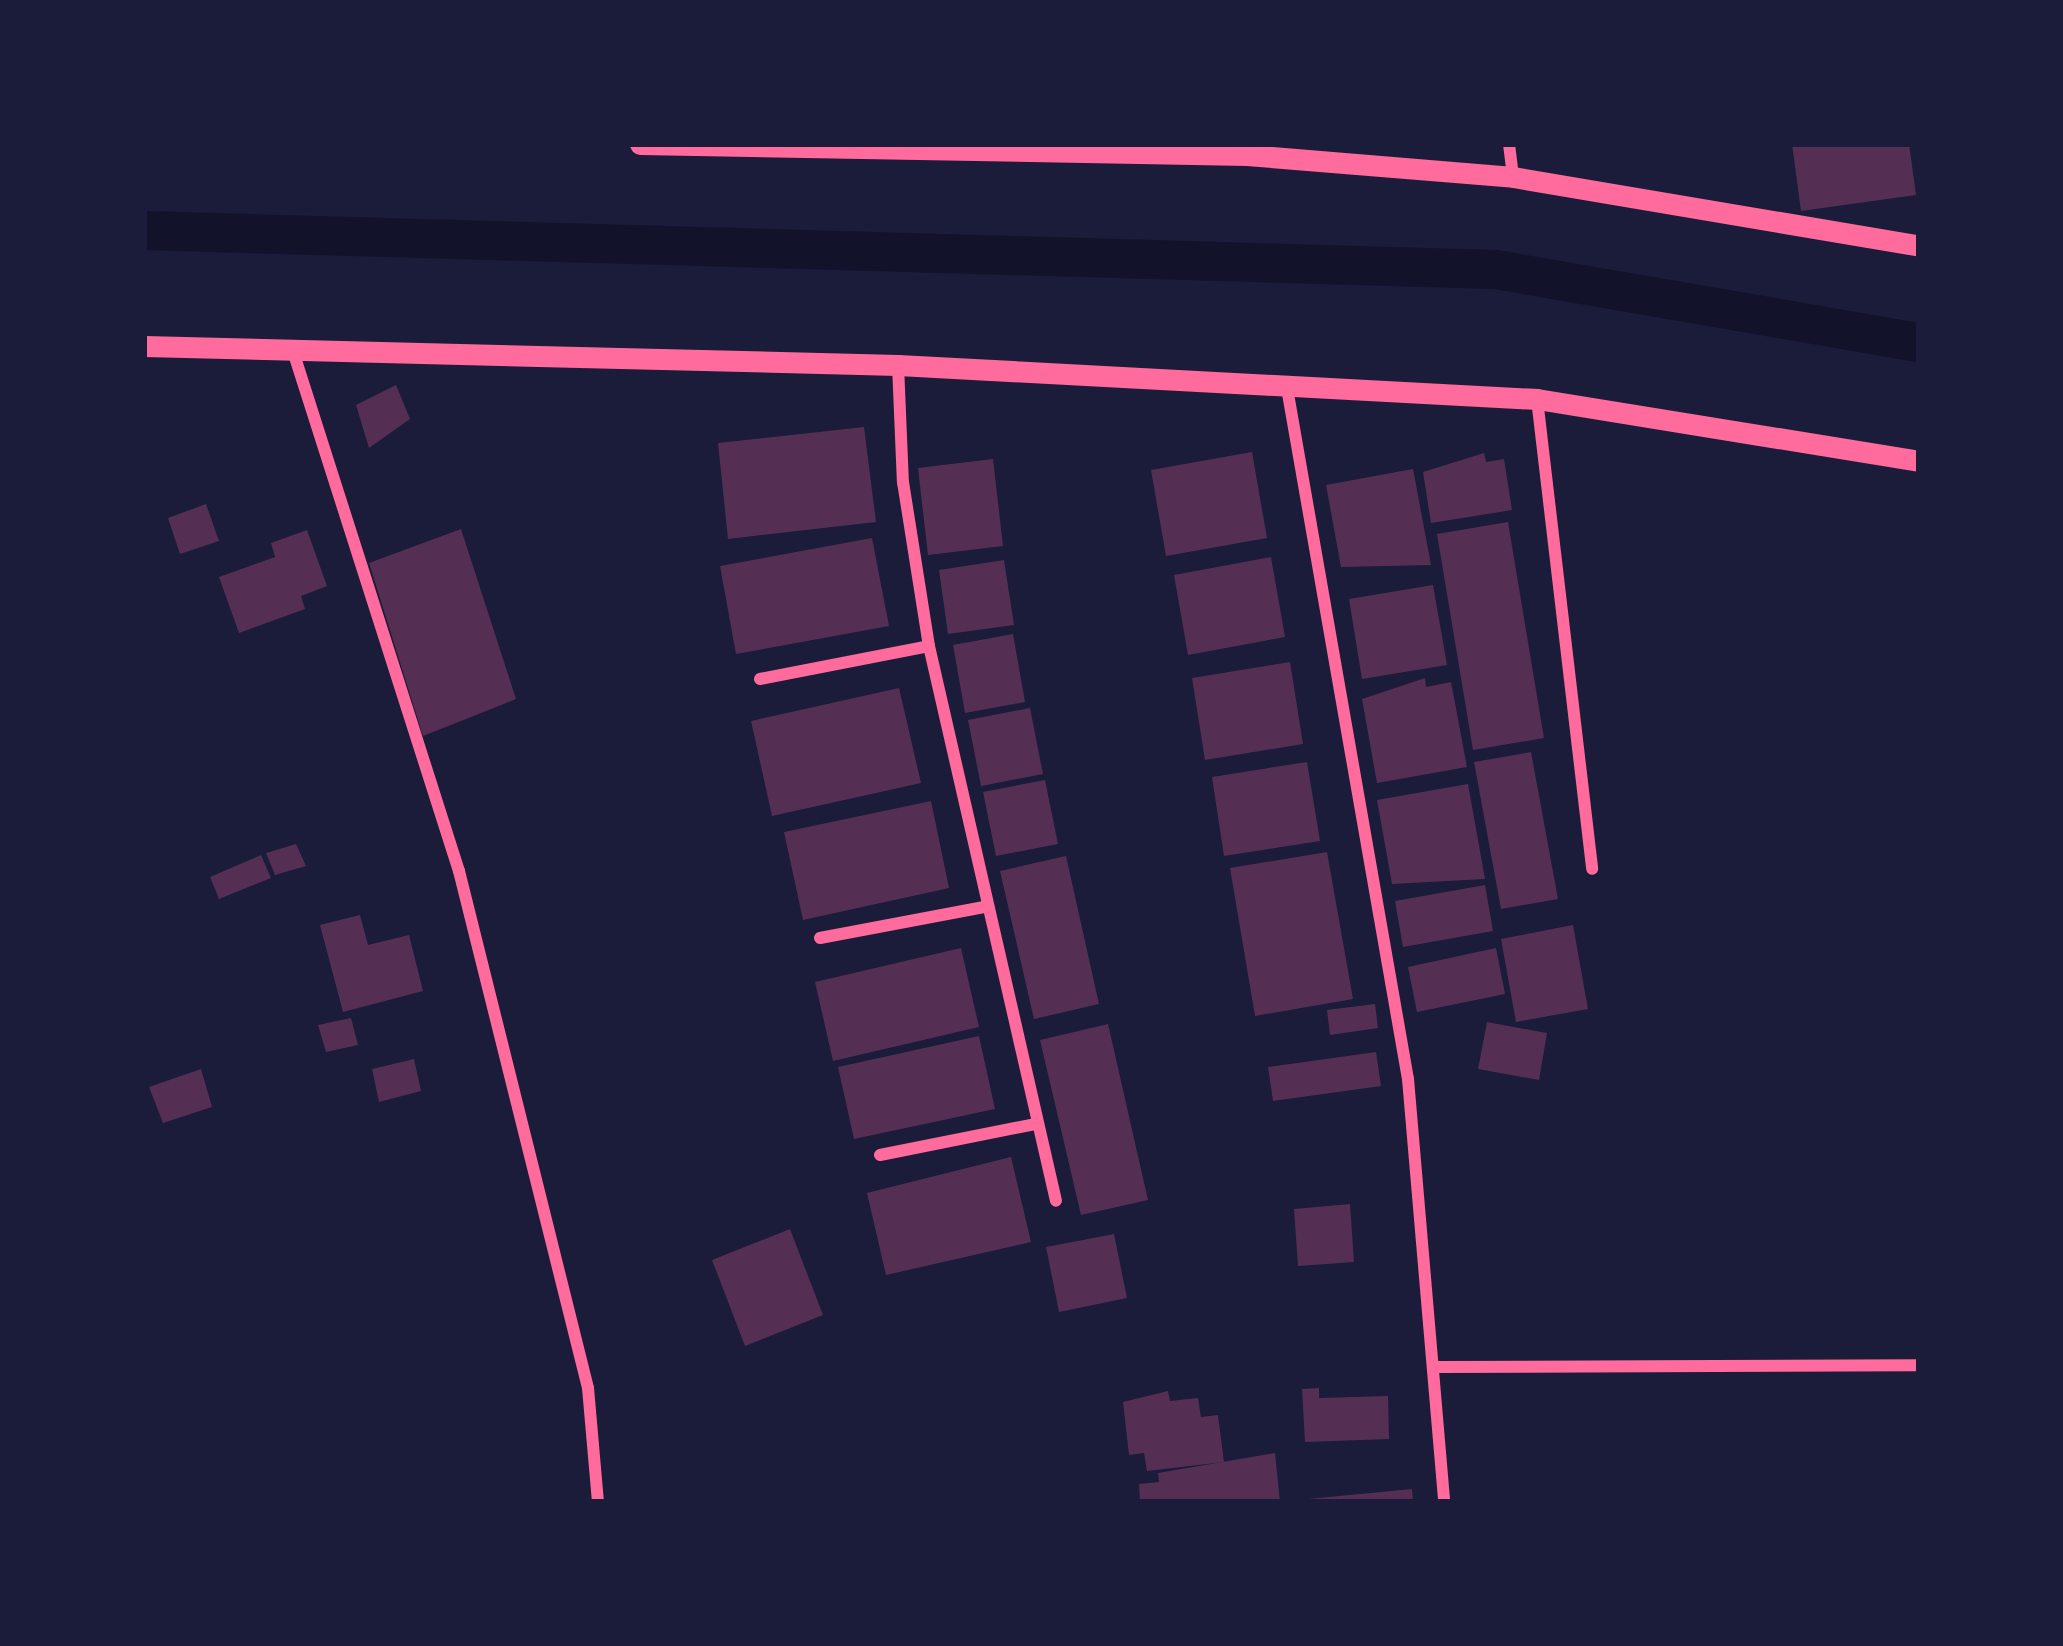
<!DOCTYPE html>
<style>
body{margin:0}
#map{position:relative;width:2063px;height:1646px;overflow:hidden;background:#1b1b3a;font-family:"Fira Sans",sans-serif}
div>[style]{position:absolute}
[style*='--x']{left:calc(var(--x)*1px);top:calc(var(--y)*1px);width:calc(var(--w)*1px);rotate:calc(var(--a)*1deg)}
.canal>*{height:39px;margin:-19.5px;padding:0 19.5px;transform-origin:19.5px;border-radius:19.5px;background:#12122b}
.building>*{inset:0;background:#542f53}
.minor>*{height:12px;margin:-6px;padding:0 6px;transform-origin:6px;border-radius:6px;background:#ff6b9d}
.tertiary>*{height:21px;margin:-10.5px;padding:0 10.5px;transform-origin:10.5px;border-radius:10.5px;background:#ff6b9d}
span{translate:-50% -50%;white-space:nowrap;text-align:center;line-height:1.15;-webkit-text-stroke:12px #1b1b3a;paint-order:stroke}
.frame{position:absolute;inset:0;border:147px solid #1b1b3a;pointer-events:none}
</style>
<div id="map">
<div class="canal">
<div style="--x:144;--y:230;--w:1352;--a:1.65"></div>
<div style="--x:1495;--y:269;--w:430;--a:9.8"></div>
</div>
<div class="building">
<div style="clip-path:polygon(1792px 144px,1909px 144px,1916px 195px,1801px 211px)"></div>
<div style="clip-path:polygon(396px 385px,410px 419px,369px 448px,356px 405px)"></div>
<div style="clip-path:polygon(864px 427px,876px 522px,728px 539px,718px 443px)"></div>
<div style="clip-path:polygon(1252px 452px,1267px 538px,1166px 556px,1151px 470px)"></div>
<div style="clip-path:polygon(1484px 453px,1486px 462px,1504px 459px,1512px 510px,1431px 523px,1423px 472px)"></div>
<div style="clip-path:polygon(993px 459px,1003px 546px,928px 555px,918px 468px)"></div>
<div style="clip-path:polygon(1413px 469px,1431px 565px,1341px 567px,1326px 485px)"></div>
<div style="clip-path:polygon(206px 504px,219px 541px,180px 554px,168px 518px)"></div>
<div style="clip-path:polygon(1508px 522px,1544px 738px,1473px 750px,1437px 534px)"></div>
<div style="clip-path:polygon(461px 529px,516px 699px,423px 736px,369px 563px)"></div>
<div style="clip-path:polygon(307px 530px,327px 586px,301px 596px,305px 609px,239px 633px,219px 577px,275px 557px,271px 543px)"></div>
<div style="clip-path:polygon(872px 538px,889px 626px,736px 654px,720px 566px)"></div>
<div style="clip-path:polygon(1271px 557px,1285px 637px,1188px 655px,1174px 575px)"></div>
<div style="clip-path:polygon(1004px 560px,1014px 625px,948px 634px,939px 570px)"></div>
<div style="clip-path:polygon(1433px 585px,1447px 665px,1362px 679px,1349px 599px)"></div>
<div style="clip-path:polygon(1013px 634px,1025px 702px,965px 713px,953px 645px)"></div>
<div style="clip-path:polygon(1290px 662px,1303px 744px,1205px 760px,1192px 678px)"></div>
<div style="clip-path:polygon(1425px 678px,1426px 687px,1451px 682px,1467px 767px,1377px 783px,1362px 699px)"></div>
<div style="clip-path:polygon(899px 688px,921px 783px,772px 816px,751px 721px)"></div>
<div style="clip-path:polygon(1030px 708px,1043px 774px,981px 786px,968px 720px)"></div>
<div style="clip-path:polygon(1531px 752px,1558px 899px,1501px 909px,1474px 762px)"></div>
<div style="clip-path:polygon(1307px 762px,1320px 841px,1224px 856px,1212px 777px)"></div>
<div style="clip-path:polygon(1045px 780px,1058px 844px,996px 856px,983px 792px)"></div>
<div style="clip-path:polygon(1468px 784px,1485px 879px,1392px 884px,1377px 800px)"></div>
<div style="clip-path:polygon(931px 801px,949px 888px,803px 920px,784px 832px)"></div>
<div style="clip-path:polygon(296px 844px,306px 866px,275px 875px,266px 853px)"></div>
<div style="clip-path:polygon(1327px 852px,1353px 999px,1255px 1016px,1230px 868px)"></div>
<div style="clip-path:polygon(261px 855px,271px 878px,219px 899px,210px 877px)"></div>
<div style="clip-path:polygon(1066px 856px,1099px 1004px,1034px 1019px,1000px 871px)"></div>
<div style="clip-path:polygon(1485px 885px,1493px 931px,1403px 947px,1395px 901px)"></div>
<div style="clip-path:polygon(360px 915px,368px 945px,409px 935px,423px 991px,343px 1012px,320px 925px)"></div>
<div style="clip-path:polygon(1573px 925px,1588px 1009px,1516px 1022px,1501px 939px)"></div>
<div style="clip-path:polygon(961px 948px,979px 1027px,833px 1061px,815px 982px)"></div>
<div style="clip-path:polygon(1496px 948px,1505px 994px,1417px 1012px,1408px 967px)"></div>
<div style="clip-path:polygon(1375px 1004px,1378px 1028px,1330px 1035px,1327px 1010px)"></div>
<div style="clip-path:polygon(351px 1018px,358px 1045px,326px 1052px,318px 1025px)"></div>
<div style="clip-path:polygon(1487px 1022px,1547px 1033px,1539px 1080px,1478px 1069px)"></div>
<div style="clip-path:polygon(1108px 1024px,1148px 1200px,1081px 1215px,1040px 1040px)"></div>
<div style="clip-path:polygon(979px 1036px,995px 1109px,854px 1139px,838px 1067px)"></div>
<div style="clip-path:polygon(1376px 1052px,1381px 1086px,1273px 1101px,1268px 1067px)"></div>
<div style="clip-path:polygon(414px 1059px,421px 1091px,379px 1102px,372px 1069px)"></div>
<div style="clip-path:polygon(201px 1069px,212px 1107px,163px 1123px,149px 1087px)"></div>
<div style="clip-path:polygon(1011px 1157px,1031px 1242px,886px 1275px,867px 1193px)"></div>
<div style="clip-path:polygon(1350px 1204px,1354px 1262px,1298px 1266px,1294px 1209px)"></div>
<div style="clip-path:polygon(790px 1229px,823px 1315px,745px 1346px,712px 1260px)"></div>
<div style="clip-path:polygon(1114px 1234px,1127px 1298px,1059px 1312px,1046px 1247px)"></div>
<div style="clip-path:polygon(1319px 1388px,1319px 1398px,1388px 1396px,1389px 1439px,1305px 1442px,1302px 1389px)"></div>
<div style="clip-path:polygon(1168px 1391px,1170px 1401px,1198px 1398px,1201px 1417px,1218px 1415px,1224px 1462px,1147px 1471px,1144px 1453px,1129px 1455px,1123px 1402px)"></div>
<div style="clip-path:polygon(1275px 1453px,1280px 1502px,1140px 1502px,1139px 1484px,1159px 1482px,1158px 1473px)"></div>
<div style="clip-path:polygon(1412px 1489px,1413px 1502px,1308px 1502px,1308px 1499px)"></div>
</div>
<div class="minor">
<div style="--x:1509;--y:144;--w:33;--a:83"></div>
<div style="--x:293;--y:351;--w:546;--a:72.3"></div>
<div style="--x:459;--y:871;--w:533;--a:75.99"></div>
<div style="--x:588;--y:1388;--w:114;--a:85"></div>
<div style="--x:898;--y:365;--w:117;--a:87.6"></div>
<div style="--x:903;--y:482;--w:166;--a:81"></div>
<div style="--x:929;--y:646;--w:569;--a:77.11"></div>
<div style="--x:1287;--y:388;--w:702;--a:80.07"></div>
<div style="--x:1408;--y:1079;--w:425;--a:85.1"></div>
<div style="--x:1537;--y:399;--w:473;--a:83.3"></div>
<div style="--x:760;--y:679;--w:172;--a:-11"></div>
<div style="--x:820;--y:938;--w:167;--a:-10.7"></div>
<div style="--x:880;--y:1155;--w:158;--a:-11.3"></div>
<div style="--x:1438;--y:1367;--w:481;--a:-0.2"></div>
</div>
<div class="tertiary">
<div style="--x:640;--y:144;--w:607;--a:1.04"></div>
<div style="--x:1247;--y:155;--w:267;--a:4.7"></div>
<div style="--x:1513;--y:177;--w:412;--a:9.6"></div>
<div style="--x:144;--y:346;--w:754;--a:1.44"></div>
<div style="--x:898;--y:365;--w:640;--a:3.05"></div>
<div style="--x:1537;--y:399;--w:387;--a:9.2"></div>
</div>
<div class="frame"></div>
</div>
